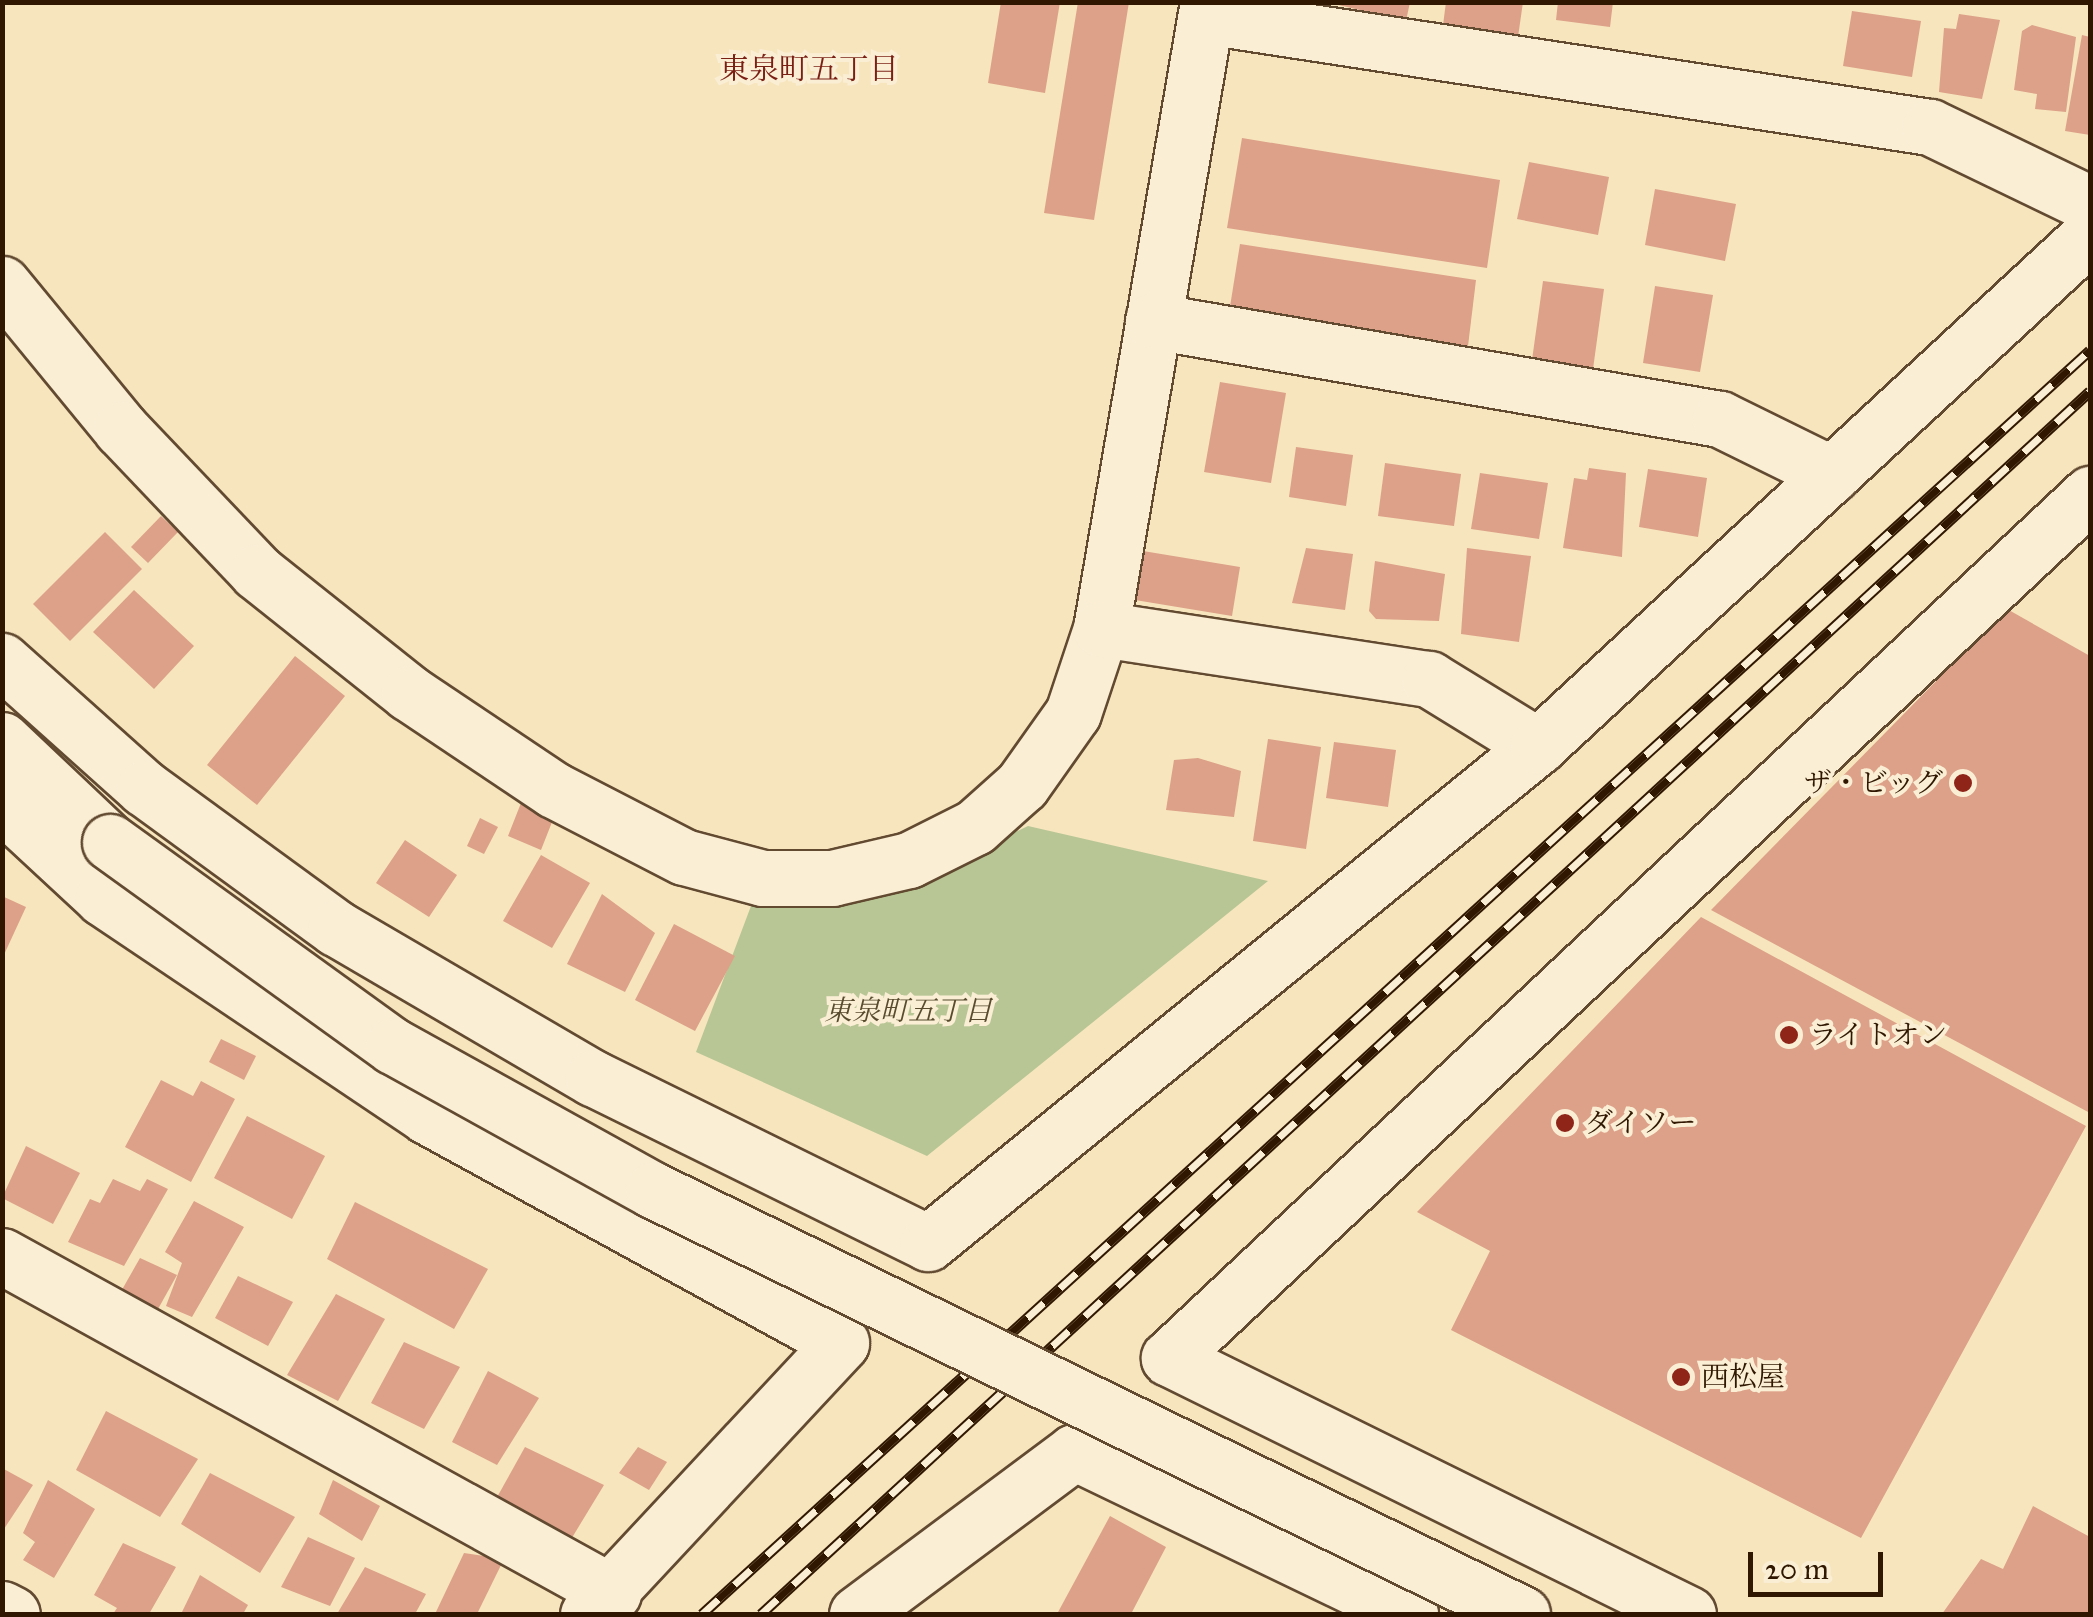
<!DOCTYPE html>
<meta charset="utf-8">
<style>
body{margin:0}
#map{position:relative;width:2093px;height:1617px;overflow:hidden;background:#f7e5be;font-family:"IM FELL Great Primer","Noto Serif JP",serif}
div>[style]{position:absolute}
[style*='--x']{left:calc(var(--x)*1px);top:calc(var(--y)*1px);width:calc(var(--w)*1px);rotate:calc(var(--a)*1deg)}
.green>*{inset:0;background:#b8c695}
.building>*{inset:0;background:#dca188}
.roads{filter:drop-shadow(2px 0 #624a31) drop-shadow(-2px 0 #624a31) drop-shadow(0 2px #624a31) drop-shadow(0 -2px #624a31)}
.minor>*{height:55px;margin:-27.5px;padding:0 27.5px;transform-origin:27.5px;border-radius:27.5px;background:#faeed5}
.rail>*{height:11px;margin-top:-5.5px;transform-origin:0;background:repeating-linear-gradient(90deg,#faeed5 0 22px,#301702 0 44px);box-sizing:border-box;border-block:2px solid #301702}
.bridges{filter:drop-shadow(2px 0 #624a31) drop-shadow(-2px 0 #624a31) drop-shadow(0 2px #624a31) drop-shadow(0 -2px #624a31)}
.minor-bridge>*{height:55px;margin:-27.5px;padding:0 27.5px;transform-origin:27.5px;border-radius:27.5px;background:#faeed5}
.dots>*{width:28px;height:28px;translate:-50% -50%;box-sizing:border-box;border:5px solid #faeed5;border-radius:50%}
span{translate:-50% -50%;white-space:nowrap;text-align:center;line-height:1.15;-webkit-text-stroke:8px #faeed5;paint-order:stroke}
.poi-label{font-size:28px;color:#301702}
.right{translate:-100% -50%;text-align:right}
.left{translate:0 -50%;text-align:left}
.park-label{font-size:28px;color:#594c2e;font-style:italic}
.neighbourhood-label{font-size:30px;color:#7a1f14}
.frame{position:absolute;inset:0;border:5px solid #301702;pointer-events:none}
.scale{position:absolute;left:1748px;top:1552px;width:135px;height:45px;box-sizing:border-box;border:5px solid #301702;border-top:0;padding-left:12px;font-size:30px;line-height:35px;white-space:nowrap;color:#301702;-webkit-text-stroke:8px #faeed5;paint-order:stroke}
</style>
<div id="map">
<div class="green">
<div style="clip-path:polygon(1028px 826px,1268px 881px,927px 1156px,696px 1052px,754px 898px,923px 877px)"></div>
</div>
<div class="building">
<div style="clip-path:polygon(1001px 2px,1060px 2px,1045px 93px,988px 83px)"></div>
<div style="clip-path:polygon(1078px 2px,1129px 2px,1094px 220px,1044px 213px)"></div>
<div style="clip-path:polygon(1326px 2px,1410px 2px,1406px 21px)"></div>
<div style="clip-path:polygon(1446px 2px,1523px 2px,1517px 44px,1442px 33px)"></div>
<div style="clip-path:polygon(1558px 2px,1613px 2px,1610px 27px,1556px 20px)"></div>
<div style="clip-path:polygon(1852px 11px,1921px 21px,1912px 77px,1843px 66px)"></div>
<div style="clip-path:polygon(1959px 14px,2000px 20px,1982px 99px,1939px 92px,1944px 28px,1956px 29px)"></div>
<div style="clip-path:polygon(2032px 25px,2076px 37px,2066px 112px,2035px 109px,2037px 94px,2014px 90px,2022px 31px)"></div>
<div style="clip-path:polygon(2082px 35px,2090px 37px,2090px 135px,2065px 131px)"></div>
<div style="clip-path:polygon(1242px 138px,1500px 180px,1487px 268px,1227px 228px)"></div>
<div style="clip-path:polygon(1529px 162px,1609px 177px,1598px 235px,1517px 219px)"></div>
<div style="clip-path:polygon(1655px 189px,1736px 204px,1725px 261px,1645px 245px)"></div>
<div style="clip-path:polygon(1240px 244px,1476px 280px,1468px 346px,1229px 313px)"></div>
<div style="clip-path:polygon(1543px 281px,1604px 289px,1593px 369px,1532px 360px)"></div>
<div style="clip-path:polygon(1655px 286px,1713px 295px,1700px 372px,1643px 363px)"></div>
<div style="clip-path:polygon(1220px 382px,1286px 393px,1271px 483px,1204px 472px)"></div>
<div style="clip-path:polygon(1296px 447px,1353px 455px,1346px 506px,1289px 497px)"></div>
<div style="clip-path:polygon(1385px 463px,1461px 474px,1454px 526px,1378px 516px)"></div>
<div style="clip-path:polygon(1589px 468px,1626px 473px,1622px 557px,1563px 548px,1574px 478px,1587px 480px)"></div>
<div style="clip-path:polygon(1648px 469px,1707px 478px,1698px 537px,1639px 527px)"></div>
<div style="clip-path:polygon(1480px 473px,1548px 483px,1539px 539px,1471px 529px)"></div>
<div style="clip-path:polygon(161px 516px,178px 532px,148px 563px,131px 547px)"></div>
<div style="clip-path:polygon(105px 532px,142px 569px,70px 641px,33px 604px)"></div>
<div style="clip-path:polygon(1306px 548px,1353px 554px,1345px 610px,1292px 603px)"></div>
<div style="clip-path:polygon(1467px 548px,1531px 556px,1519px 642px,1461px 634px)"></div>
<div style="clip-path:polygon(1143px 551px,1240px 567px,1232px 616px,1135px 600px)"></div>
<div style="clip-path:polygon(1375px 561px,1445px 574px,1439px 621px,1376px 619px,1369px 611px)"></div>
<div style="clip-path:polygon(134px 590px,194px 646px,154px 689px,93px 632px)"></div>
<div style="clip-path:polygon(2007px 609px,2090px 656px,2090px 1113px,1711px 910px)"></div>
<div style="clip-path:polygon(295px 656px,345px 696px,257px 805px,207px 765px)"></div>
<div style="clip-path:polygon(1268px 739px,1321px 747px,1306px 849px,1253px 841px)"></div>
<div style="clip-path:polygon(1334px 742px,1396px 750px,1388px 807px,1326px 798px)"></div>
<div style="clip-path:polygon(1198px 758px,1241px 771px,1234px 817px,1166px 810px,1174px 760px)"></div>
<div style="clip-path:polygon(521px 803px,554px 817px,541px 850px,508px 836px)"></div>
<div style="clip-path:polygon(480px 818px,498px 827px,484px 854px,467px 846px)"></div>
<div style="clip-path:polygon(405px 840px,457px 875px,429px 917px,376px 883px)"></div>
<div style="clip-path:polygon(541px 855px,590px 883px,552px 948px,503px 921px)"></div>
<div style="clip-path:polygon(602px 894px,655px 933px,625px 992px,567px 964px)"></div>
<div style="clip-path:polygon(2px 896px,26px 907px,2px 959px)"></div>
<div style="clip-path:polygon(1701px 917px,2086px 1126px,1861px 1538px,1451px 1330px,1490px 1251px,1417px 1212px)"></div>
<div style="clip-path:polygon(674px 924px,735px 956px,695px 1031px,635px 1000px)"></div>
<div style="clip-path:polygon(221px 1039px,256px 1056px,244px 1080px,209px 1062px)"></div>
<div style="clip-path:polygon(161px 1080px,193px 1096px,201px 1081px,235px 1099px,191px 1182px,125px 1147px)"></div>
<div style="clip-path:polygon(247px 1116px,325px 1156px,292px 1219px,214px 1178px)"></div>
<div style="clip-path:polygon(26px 1146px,80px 1173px,53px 1224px,2px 1198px)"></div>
<div style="clip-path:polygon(113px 1179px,140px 1191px,147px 1179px,168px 1189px,124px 1266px,68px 1242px,90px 1199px,100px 1203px)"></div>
<div style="clip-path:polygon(194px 1201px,244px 1227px,192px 1317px,166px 1306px,182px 1263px,165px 1252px)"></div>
<div style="clip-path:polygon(355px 1202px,488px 1269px,454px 1329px,327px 1259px)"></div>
<div style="clip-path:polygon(140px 1258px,177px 1275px,158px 1309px,119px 1295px)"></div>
<div style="clip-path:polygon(238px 1276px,293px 1302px,268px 1346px,215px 1318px)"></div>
<div style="clip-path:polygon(336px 1294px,385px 1319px,338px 1401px,287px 1375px)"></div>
<div style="clip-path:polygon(404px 1342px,460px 1367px,424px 1429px,371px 1403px)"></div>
<div style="clip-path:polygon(488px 1371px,539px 1398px,497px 1465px,452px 1442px)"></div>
<div style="clip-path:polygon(106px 1411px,198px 1459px,160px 1517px,76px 1470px)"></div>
<div style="clip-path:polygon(525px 1447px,604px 1485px,570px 1541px,496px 1499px)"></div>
<div style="clip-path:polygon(638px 1447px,667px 1462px,649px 1490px,619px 1473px)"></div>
<div style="clip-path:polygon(2px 1468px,33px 1485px,2px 1532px)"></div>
<div style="clip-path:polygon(210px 1473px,295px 1517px,260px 1573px,181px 1524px)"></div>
<div style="clip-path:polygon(48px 1480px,95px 1509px,54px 1578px,23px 1560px,35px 1542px,23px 1533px)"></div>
<div style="clip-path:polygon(333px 1480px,380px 1506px,362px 1541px,319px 1514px)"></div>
<div style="clip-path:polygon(2033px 1506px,2090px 1537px,2090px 1614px,1942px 1614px,1981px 1559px,2003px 1569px)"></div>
<div style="clip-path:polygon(1110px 1516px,1166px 1547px,1131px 1614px,1057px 1614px)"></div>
<div style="clip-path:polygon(308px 1537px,355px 1558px,330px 1606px,281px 1587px)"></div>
<div style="clip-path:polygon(123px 1543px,176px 1567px,149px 1614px,113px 1614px,117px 1608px,94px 1595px)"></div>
<div style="clip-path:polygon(464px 1553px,504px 1559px,477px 1614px,435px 1614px)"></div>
<div style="clip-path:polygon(365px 1567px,426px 1594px,415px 1614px,337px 1614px)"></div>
<div style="clip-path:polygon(200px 1575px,248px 1605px,243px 1614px,181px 1614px)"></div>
</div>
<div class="roads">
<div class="minor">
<div style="--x:1206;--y:16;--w:732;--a:8.72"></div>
<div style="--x:1930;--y:127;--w:178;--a:25.7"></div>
<div style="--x:2;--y:284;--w:188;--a:50.6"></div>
<div style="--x:121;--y:429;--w:197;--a:46.4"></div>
<div style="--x:257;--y:572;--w:194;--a:38.5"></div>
<div style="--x:409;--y:693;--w:174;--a:33.8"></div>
<div style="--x:554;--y:790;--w:146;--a:27.3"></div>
<div style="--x:684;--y:857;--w:82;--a:14.9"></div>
<div style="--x:763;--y:878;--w:69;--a:0"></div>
<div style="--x:832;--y:878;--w:79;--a:-13.2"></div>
<div style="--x:909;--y:860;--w:74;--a:-26.6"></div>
<div style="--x:975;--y:827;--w:63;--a:-41.8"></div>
<div style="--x:1022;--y:785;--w:88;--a:-54.7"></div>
<div style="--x:1073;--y:713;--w:89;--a:-71.6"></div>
<div style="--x:1101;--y:629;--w:636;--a:-80.32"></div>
<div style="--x:1153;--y:321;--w:575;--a:9.81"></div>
<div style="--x:1720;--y:419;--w:125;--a:26.2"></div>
<div style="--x:1101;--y:629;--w:332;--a:8.7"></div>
<div style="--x:1429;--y:679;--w:128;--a:31.6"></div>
<div style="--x:2;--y:661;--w:191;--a:41.8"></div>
<div style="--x:144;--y:788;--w:238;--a:36.1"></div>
<div style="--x:336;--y:928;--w:298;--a:30.3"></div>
<div style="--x:593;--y:1078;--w:373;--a:26.2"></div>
<div style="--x:928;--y:1243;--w:787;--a:-39.17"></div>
<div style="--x:1538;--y:746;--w:752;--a:-42.79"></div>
<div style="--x:2;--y:740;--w:149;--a:43.4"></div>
<div style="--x:2;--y:804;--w:138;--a:42.9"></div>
<div style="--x:103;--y:898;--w:391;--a:33.9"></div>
<div style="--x:427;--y:1116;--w:472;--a:28.7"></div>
<div style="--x:841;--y:1343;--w:371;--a:133"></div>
<div style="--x:2;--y:1256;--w:698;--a:28.88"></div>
<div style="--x:2;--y:1609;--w:11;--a:27"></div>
<div style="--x:857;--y:1614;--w:271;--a:-36.7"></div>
<div style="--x:1074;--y:1452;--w:373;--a:25.7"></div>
<div style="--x:1688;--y:1614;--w:579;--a:-153.74"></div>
<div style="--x:1169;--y:1358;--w:1263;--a:-43.17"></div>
</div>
</div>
<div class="rail">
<div style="--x:702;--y:1614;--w:1877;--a:-42.32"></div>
<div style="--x:761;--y:1614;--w:1806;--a:-42.62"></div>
</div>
<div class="bridges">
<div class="minor-bridge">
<div style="--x:110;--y:842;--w:349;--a:35.8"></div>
<div style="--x:393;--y:1046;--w:297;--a:29"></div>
<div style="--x:653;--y:1190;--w:967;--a:26.01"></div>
</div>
</div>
<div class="dots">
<div style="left:1963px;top:783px;background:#8f2418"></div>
<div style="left:1789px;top:1035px;background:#8f2418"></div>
<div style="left:1565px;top:1123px;background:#8f2418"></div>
<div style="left:1681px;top:1377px;background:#8f2418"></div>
</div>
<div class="poi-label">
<span class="right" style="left:1943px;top:783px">ザ・ビッグ</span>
<span class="left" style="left:1809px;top:1035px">ライトオン</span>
<span class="left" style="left:1585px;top:1123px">ダイソー</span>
<span class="left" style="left:1701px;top:1377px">西松屋</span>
</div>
<div class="park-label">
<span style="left:908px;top:1011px">東泉町五丁目</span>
</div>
<div class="neighbourhood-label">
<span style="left:809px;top:69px">東泉町五丁目</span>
</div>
<div class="frame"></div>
<div class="scale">20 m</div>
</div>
